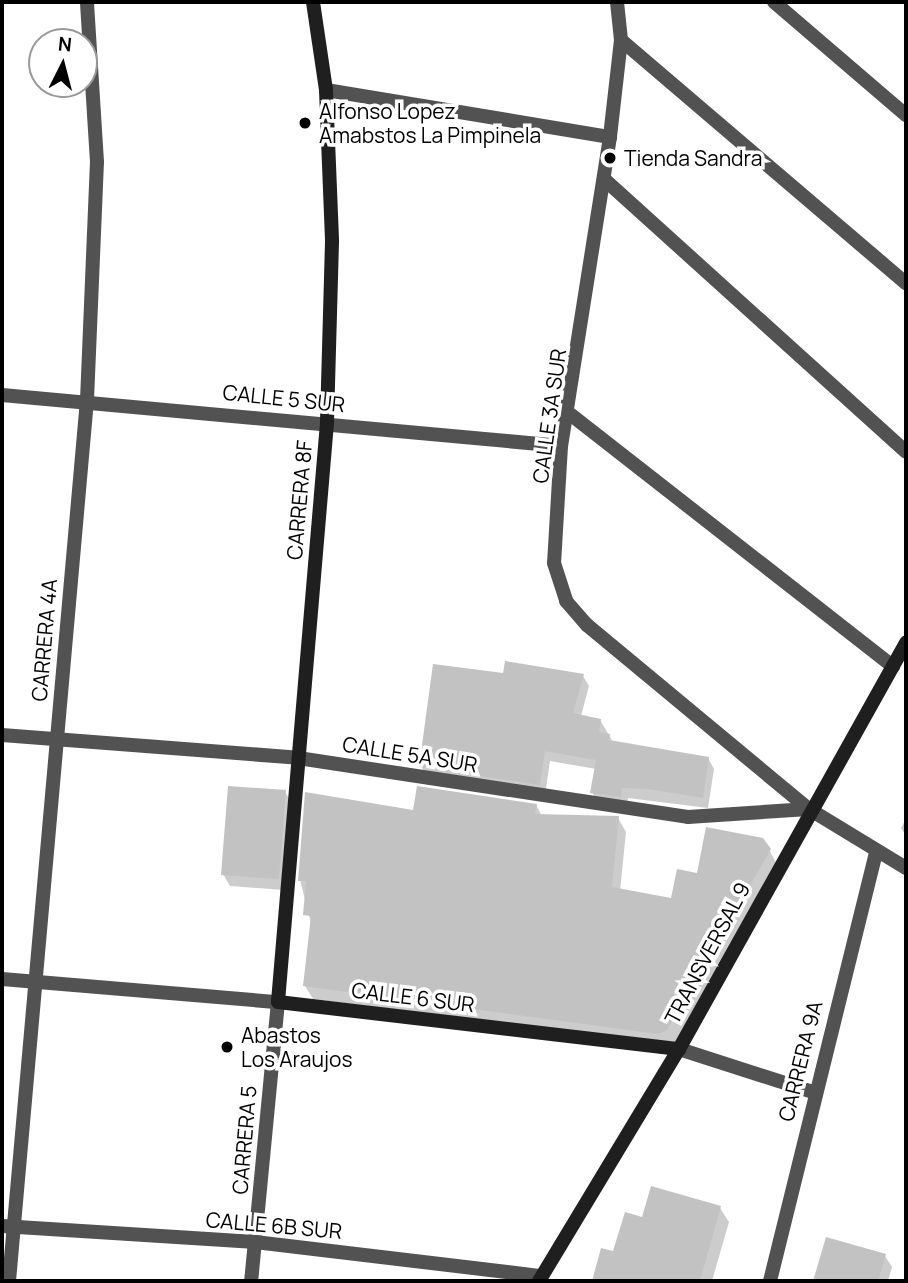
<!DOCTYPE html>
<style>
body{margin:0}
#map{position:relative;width:908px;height:1283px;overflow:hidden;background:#fff;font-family:Manrope,sans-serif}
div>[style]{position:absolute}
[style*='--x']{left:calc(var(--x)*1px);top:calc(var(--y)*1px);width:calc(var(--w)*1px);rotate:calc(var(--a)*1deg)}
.shadow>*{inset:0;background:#0003}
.building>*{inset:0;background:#c2c2c2}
.street>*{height:14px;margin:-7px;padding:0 7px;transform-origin:7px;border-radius:7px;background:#525252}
.secondary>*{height:14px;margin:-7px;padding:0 7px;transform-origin:7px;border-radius:7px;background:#1f1f1f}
.dots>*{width:19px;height:19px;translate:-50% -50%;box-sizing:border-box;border:4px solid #fff;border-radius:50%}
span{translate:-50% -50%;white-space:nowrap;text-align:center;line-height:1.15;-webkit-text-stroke:7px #fff;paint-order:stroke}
.poi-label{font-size:21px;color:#000}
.left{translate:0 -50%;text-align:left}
.street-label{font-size:21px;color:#000}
.frame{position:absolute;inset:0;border:4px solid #000;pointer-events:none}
.north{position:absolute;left:28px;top:28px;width:70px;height:70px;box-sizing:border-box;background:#fff;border:2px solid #999;border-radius:50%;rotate:6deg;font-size:19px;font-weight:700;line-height:28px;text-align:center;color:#000}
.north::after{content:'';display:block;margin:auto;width:24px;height:32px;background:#000;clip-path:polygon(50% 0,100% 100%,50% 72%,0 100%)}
</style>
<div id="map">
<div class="shadow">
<div style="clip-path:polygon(504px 675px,583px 676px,589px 686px,581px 716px,600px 720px,613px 742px,708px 758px,714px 769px,708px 808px,628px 798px,627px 807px,598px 803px,592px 792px,596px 769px,550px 761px,545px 795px,427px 777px,421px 766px)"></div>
<div style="clip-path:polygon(285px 792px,292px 803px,284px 890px,230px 886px,223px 874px)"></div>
<div style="clip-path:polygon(536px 805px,542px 816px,618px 818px,626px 832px,620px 891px,672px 900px,699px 875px,769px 850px,777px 864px,674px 1044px,313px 999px,305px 986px,312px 927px,300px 880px,415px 812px)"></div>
<div style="clip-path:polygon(906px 819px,906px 836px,901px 828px)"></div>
<div style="clip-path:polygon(720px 1208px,729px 1222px,712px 1281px,595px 1281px,643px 1219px)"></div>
<div style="clip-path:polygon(827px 1239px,885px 1256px,892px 1267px,888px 1281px,814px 1281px)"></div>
</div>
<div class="building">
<div style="clip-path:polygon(505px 661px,584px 674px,573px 713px,601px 719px,599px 732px,610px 734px,609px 740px,709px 757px,703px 798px,648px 789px,622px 788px,621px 797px,590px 793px,596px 760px,545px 751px,540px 785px,419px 767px,433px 664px,503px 673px)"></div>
<div style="clip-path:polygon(228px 786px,286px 790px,279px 879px,221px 875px)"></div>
<div style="clip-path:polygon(417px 786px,537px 804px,535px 814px,619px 816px,612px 887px,671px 898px,677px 869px,697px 873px,706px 827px,763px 838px,771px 849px,667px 1030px,658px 1034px,303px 986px,311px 916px,303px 915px,306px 881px,298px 881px,305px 792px,413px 810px)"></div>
<div style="clip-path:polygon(651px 1186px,721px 1206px,700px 1281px,592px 1281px,601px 1248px,613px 1251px,625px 1212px,642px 1217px)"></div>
<div style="clip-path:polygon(826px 1237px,886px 1254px,878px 1281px,813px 1281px)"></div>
</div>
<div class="street">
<div style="--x:617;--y:2;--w:38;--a:84"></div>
<div style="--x:621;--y:40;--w:98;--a:96.5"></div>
<div style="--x:610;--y:137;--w:313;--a:99"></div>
<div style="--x:561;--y:446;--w:117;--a:93.4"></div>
<div style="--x:554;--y:563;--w:40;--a:72"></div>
<div style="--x:566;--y:601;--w:32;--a:49"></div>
<div style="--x:587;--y:625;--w:288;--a:39.7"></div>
<div style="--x:809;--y:809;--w:114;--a:31.3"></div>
<div style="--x:774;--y:2;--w:174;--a:40.6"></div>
<div style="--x:621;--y:40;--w:375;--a:40.5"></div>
<div style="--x:326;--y:90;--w:288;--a:9.4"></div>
<div style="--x:604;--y:179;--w:407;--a:42.1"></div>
<div style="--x:2;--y:395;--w:561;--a:5.21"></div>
<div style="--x:570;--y:414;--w:410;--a:38"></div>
<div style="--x:2;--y:735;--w:297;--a:4.4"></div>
<div style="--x:298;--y:758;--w:394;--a:8.6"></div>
<div style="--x:688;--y:817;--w:121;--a:-3.8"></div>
<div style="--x:2;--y:979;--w:277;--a:4.8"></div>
<div style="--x:278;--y:1002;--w:280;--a:95.5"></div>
<div style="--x:679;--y:1049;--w:141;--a:17.8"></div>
<div style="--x:2;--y:1226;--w:254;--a:3.6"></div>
<div style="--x:255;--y:1242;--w:288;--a:6.8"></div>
<div style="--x:9;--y:1281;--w:884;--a:-84.94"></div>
<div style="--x:87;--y:400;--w:238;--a:-87.6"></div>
<div style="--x:97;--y:162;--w:160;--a:-93.6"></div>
<div style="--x:770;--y:1281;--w:442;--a:-76.1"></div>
</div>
<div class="secondary">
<div style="--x:313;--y:2;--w:89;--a:81.6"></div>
<div style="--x:326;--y:90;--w:152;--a:87.7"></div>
<div style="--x:332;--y:242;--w:181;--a:91.6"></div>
<div style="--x:327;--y:423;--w:581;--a:94.84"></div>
<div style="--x:278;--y:1002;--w:404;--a:6.7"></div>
<div style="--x:539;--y:1281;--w:271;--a:-58.9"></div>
<div style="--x:679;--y:1049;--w:466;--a:-60.8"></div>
</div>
<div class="dots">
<div style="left:305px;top:123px;background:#000"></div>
<div style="left:610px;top:158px;background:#000"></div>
<div style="left:227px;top:1047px;background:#000"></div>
</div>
<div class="poi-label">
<span class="left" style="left:319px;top:123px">Alfonso Lopez<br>Amabstos La Pimpinela</span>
<span class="left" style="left:624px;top:158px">Tienda Sandra</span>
<span class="left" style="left:241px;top:1047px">Abastos<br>Los Araujos</span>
</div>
<div class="street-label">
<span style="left:284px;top:398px;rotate:6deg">CALLE 5 SUR</span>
<span style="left:549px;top:416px;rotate:-82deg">CALLE 3A SUR</span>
<span style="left:299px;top:500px;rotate:-85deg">CARRERA 8F</span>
<span style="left:44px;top:640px;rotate:-85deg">CARRERA 4A</span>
<span style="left:410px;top:754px;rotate:9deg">CALLE 5A SUR</span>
<span style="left:707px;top:953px;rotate:-62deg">TRANSVERSAL 9</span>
<span style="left:413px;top:997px;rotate:7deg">CALLE 6 SUR</span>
<span style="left:800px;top:1061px;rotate:-76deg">CARRERA 9A</span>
<span style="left:244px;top:1140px;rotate:-85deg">CARRERA 5</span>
<span style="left:274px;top:1225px;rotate:5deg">CALLE 6B SUR</span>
</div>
<div class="frame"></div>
<div class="north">N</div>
</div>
